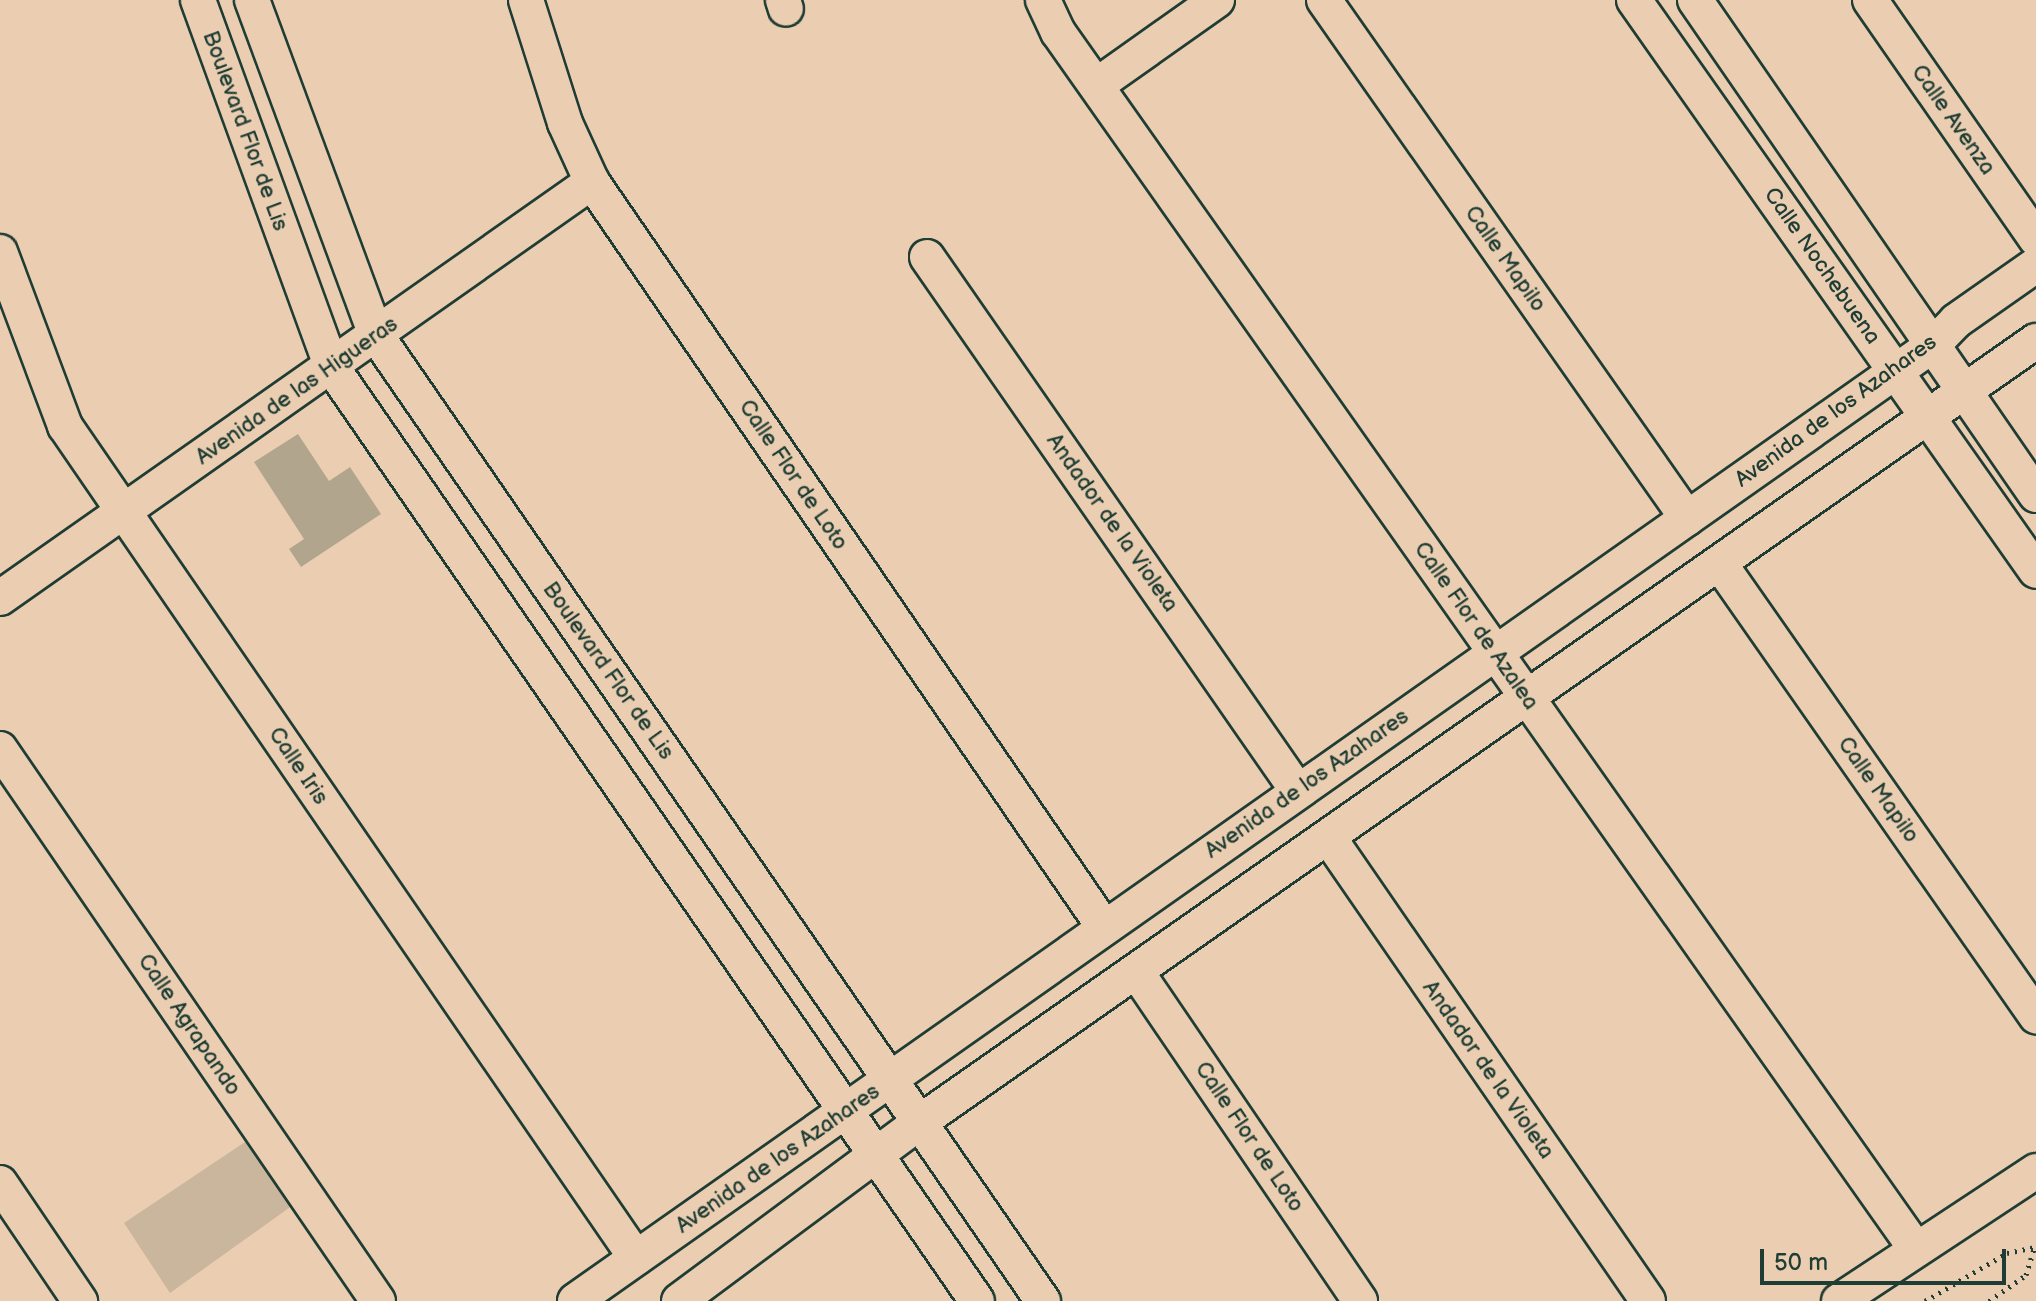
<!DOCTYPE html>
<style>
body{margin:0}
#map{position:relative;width:2036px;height:1301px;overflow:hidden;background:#ebceb1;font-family:"Balsamiq Sans",sans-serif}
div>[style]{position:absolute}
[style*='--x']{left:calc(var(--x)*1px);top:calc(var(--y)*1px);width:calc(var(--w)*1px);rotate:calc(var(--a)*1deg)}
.green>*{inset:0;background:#cab69c}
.building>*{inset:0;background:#b2a58e}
.path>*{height:5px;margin-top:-2.5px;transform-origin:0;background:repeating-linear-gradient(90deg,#1f3d34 0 2px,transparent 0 8px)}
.roads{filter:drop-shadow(2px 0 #1f3d34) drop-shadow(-2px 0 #1f3d34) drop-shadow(0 2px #1f3d34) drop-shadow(0 -2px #1f3d34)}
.minor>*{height:34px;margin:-17px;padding:0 17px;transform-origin:17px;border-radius:17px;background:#ebceb1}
span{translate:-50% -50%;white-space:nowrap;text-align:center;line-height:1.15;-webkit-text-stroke:6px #ebceb1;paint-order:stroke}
.street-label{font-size:22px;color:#1f3d34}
.scale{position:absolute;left:1760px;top:1249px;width:246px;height:36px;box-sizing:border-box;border:4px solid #1f3d34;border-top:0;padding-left:10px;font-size:24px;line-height:28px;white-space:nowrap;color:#1f3d34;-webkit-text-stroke:6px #ebceb1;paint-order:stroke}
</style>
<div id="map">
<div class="green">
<div style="clip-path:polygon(248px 1140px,293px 1205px,170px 1293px,124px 1223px)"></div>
</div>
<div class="building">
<div style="clip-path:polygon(298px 434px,329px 481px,350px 467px,381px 514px,301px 567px,289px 549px,304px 539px,254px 462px)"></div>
</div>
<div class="path">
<div style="--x:1925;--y:1301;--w:95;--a:-30.3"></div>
<div style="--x:2007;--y:1253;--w:30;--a:-12"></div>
<div style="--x:1989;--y:1301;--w:45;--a:-35.1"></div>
<div style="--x:2026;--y:1275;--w:30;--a:-73"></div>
</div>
<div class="roads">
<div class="minor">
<div style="--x:198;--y:0;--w:389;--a:70"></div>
<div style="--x:331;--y:366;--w:1136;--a:55.36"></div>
<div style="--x:252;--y:0;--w:357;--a:69.7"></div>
<div style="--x:376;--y:335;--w:1174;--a:55.38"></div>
<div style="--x:526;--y:0;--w:129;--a:72.4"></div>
<div style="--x:565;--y:123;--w:65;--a:65.4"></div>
<div style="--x:592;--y:182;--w:904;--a:55.5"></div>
<div style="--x:783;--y:0;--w:9;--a:72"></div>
<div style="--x:1043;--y:0;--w:35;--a:65"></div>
<div style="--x:1058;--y:32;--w:1488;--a:54.82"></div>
<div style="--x:1324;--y:0;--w:633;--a:54.98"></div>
<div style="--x:1634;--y:0;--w:698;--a:54.85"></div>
<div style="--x:1695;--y:0;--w:601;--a:55.44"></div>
<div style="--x:1870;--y:0;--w:291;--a:55.2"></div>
<div style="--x:1097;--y:85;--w:147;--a:-35.3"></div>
<div style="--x:0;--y:252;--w:186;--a:69.5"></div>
<div style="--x:65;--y:426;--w:1009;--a:55.54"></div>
<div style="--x:927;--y:257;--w:649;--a:55.23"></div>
<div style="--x:1720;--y:564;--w:552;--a:55.04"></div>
<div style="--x:0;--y:598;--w:724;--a:-35.1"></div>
<div style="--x:0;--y:749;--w:669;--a:55.6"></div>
<div style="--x:1329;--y:838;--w:562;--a:55.43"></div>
<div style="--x:1138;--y:974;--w:395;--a:55.8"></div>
<div style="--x:0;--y:1183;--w:143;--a:55.9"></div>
<div style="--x:575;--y:1301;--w:1661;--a:-35.14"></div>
<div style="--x:1933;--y:345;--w:33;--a:-46"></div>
<div style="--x:1956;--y:321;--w:98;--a:-35"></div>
<div style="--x:679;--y:1301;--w:300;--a:-36.6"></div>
<div style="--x:920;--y:1122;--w:1362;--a:-34.99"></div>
<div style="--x:1839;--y:1301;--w:236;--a:-33.4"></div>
</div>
</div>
<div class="street-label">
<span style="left:1953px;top:120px;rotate:55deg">Calle Avenza</span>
<span style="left:245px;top:131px;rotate:70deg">Boulevard Flor de Lis</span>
<span style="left:1505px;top:259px;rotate:55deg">Calle Mapilo</span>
<span style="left:1822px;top:266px;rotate:55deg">Calle Nochebuena</span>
<span style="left:297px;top:391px;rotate:-35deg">Avenida de las Higueras</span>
<span style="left:1836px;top:411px;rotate:-36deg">Avenida de los Azahares</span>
<span style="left:793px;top:475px;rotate:56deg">Calle Flor de Loto</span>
<span style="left:1112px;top:523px;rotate:55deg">Andador de la Violeta</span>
<span style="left:1476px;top:626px;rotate:55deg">Calle Flor de Azalea</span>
<span style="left:608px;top:671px;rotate:55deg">Boulevard Flor de Lis</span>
<span style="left:298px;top:766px;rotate:56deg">Calle Iris</span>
<span style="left:1307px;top:784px;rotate:-35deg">Avenida de los Azahares</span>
<span style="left:1878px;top:790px;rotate:55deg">Calle Mapilo</span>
<span style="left:189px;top:1025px;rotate:56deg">Calle Agrapando</span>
<span style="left:1488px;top:1070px;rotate:55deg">Andador de la Violeta</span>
<span style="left:1249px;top:1137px;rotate:56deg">Calle Flor de Loto</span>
<span style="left:778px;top:1159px;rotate:-35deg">Avenida de los Azahares</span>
</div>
<div class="scale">50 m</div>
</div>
